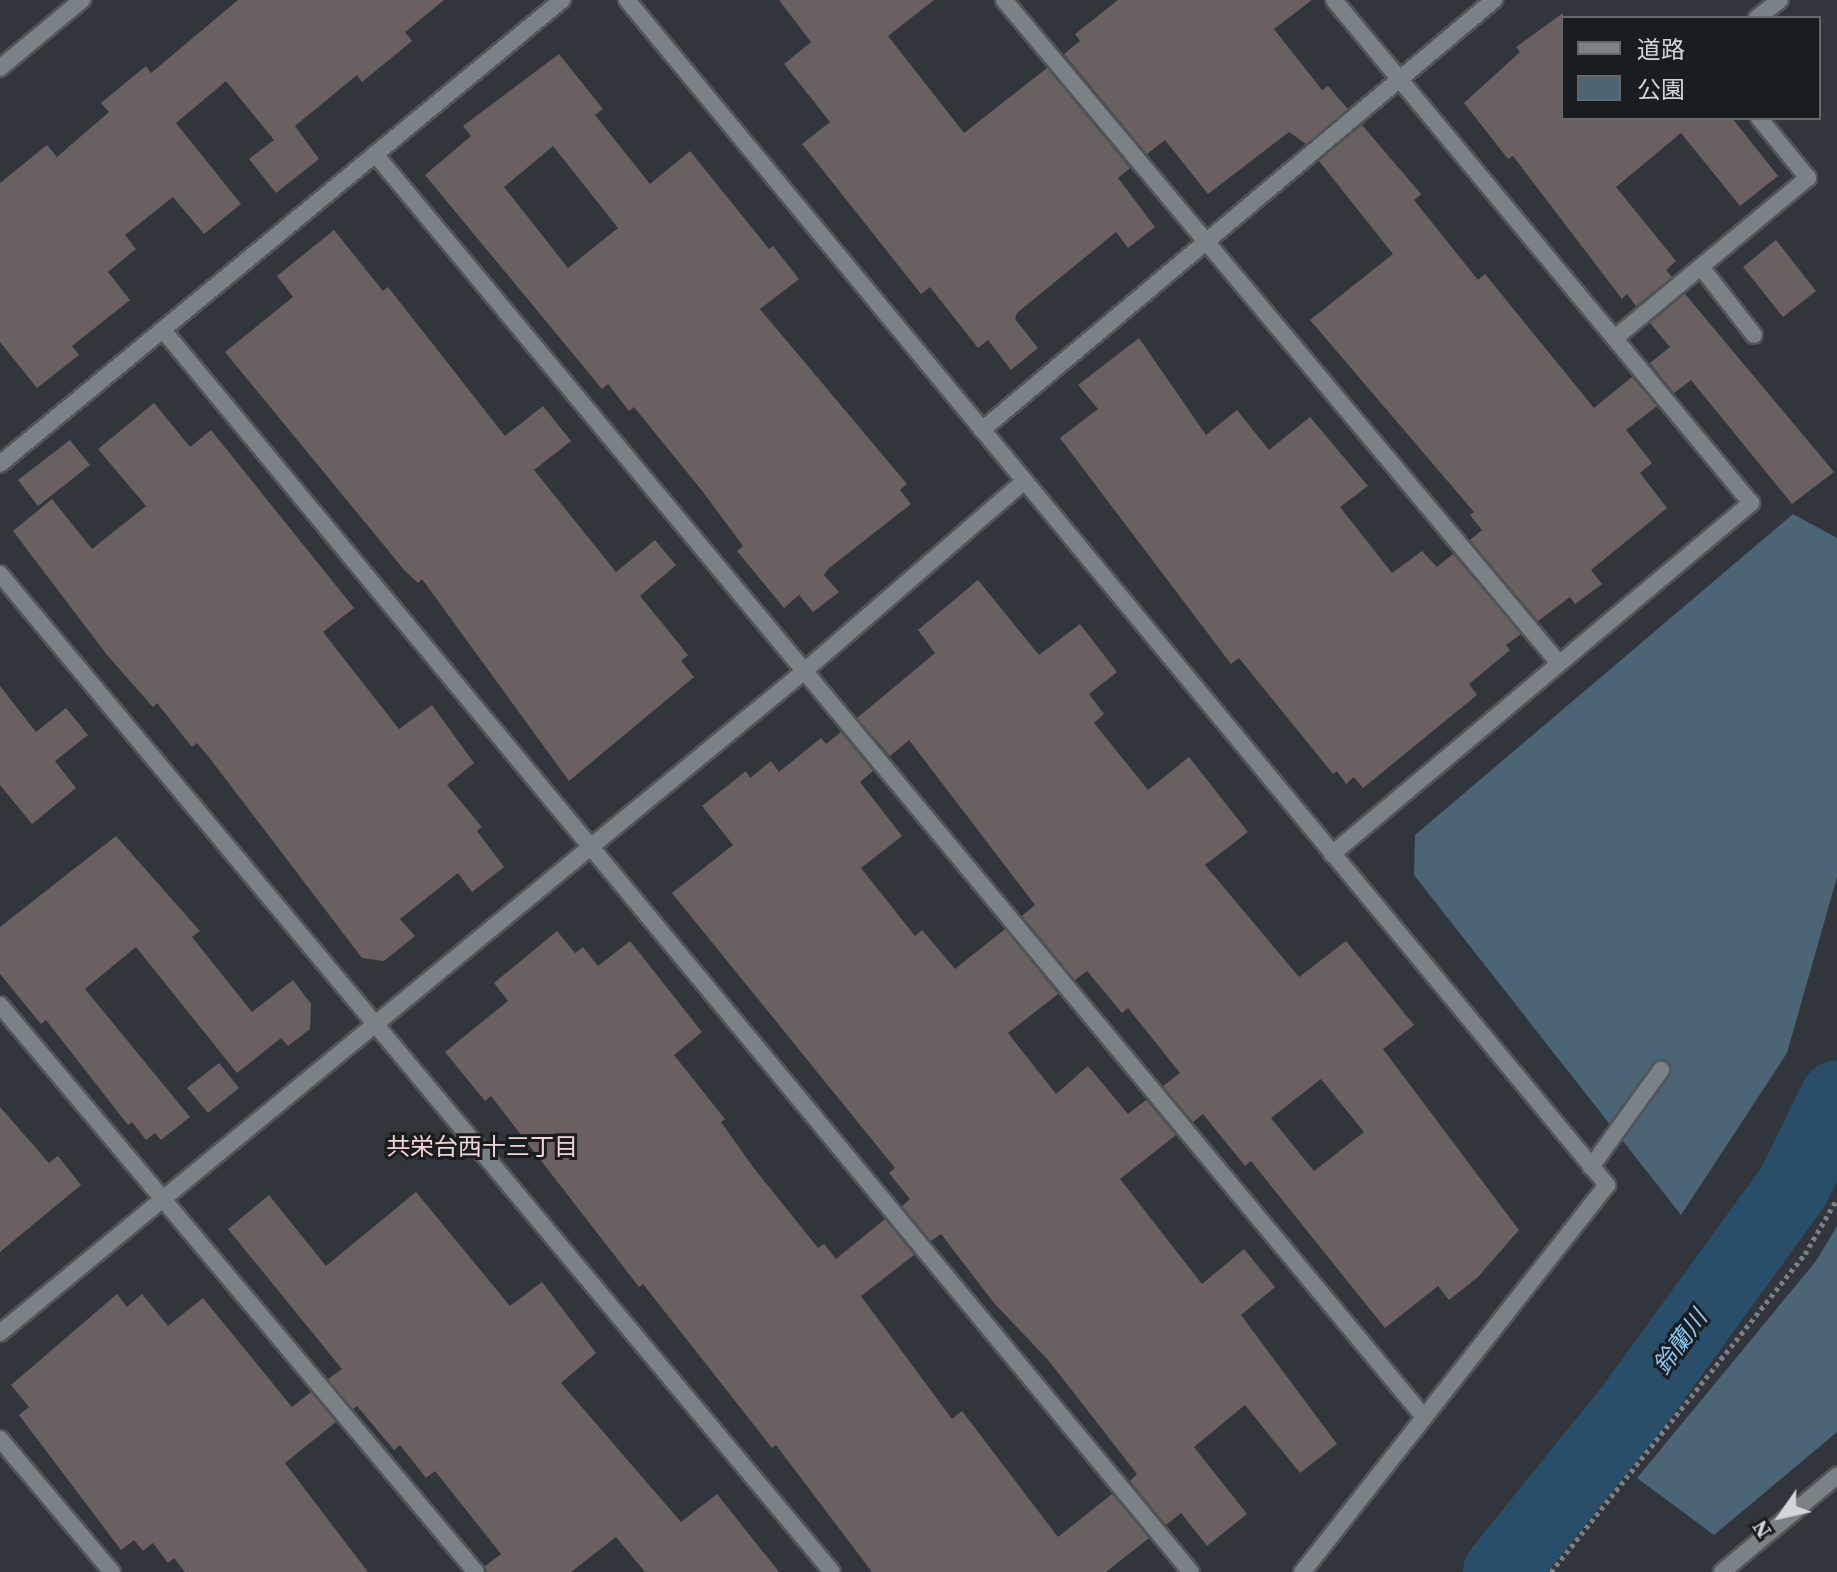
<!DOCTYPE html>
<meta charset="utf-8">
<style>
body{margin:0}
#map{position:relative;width:1837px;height:1572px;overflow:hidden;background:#30363b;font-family:"Source Serif 4","Noto Sans JP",serif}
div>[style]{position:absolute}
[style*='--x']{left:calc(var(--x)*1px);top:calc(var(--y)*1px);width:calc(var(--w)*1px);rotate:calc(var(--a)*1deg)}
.green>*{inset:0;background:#4b6476}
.river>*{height:74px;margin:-37px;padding:0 37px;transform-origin:37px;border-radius:37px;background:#294e69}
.building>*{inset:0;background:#6a6061}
.path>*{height:5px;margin-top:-2.5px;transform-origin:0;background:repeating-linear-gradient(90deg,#7b8084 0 4px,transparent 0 8px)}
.roads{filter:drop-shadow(2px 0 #505559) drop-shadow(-2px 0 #505559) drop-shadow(0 2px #505559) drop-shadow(0 -2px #505559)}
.service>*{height:16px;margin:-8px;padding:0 8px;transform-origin:8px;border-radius:8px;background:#7b8287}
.minor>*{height:16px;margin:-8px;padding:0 8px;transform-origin:8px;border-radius:8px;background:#7b8287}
span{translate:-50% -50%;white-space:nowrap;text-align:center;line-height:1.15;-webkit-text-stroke:6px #1a1d20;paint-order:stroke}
.neighbourhood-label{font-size:24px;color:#f5d2d5}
.water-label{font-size:24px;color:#8ac9f7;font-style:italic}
.legend{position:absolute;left:1561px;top:16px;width:260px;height:104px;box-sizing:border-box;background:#1a1d20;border:2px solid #63676a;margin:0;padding:10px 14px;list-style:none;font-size:24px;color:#d1d5d8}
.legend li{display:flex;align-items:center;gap:16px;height:40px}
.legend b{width:40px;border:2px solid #63676a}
.north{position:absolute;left:1741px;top:1476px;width:80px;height:80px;-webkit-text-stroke:6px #1a1d20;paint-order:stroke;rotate:236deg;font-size:22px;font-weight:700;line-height:32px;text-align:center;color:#d1d5d8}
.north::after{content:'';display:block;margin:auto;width:28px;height:36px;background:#d1d5d8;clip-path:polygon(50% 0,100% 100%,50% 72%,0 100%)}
</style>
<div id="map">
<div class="green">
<div style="clip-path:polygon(1793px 514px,1837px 538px,1837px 877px,1787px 1053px,1681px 1215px,1414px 875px,1415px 835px)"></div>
<div style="clip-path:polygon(1837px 1226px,1837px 1432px,1714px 1535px,1637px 1478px,1816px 1261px)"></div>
</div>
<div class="river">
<div style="--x:1500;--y:1572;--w:212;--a:-51.1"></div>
<div style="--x:1633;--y:1407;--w:272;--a:-54"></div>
<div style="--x:1793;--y:1187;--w:100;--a:-63.9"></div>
</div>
<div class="building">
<div style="clip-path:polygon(238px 0,444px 0,405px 32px,412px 41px,362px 82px,357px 75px,295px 126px,319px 159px,276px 193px,249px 159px,274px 140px,226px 81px,176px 123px,241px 204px,204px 234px,173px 197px,125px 235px,136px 249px,108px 272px,130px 300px,72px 346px,79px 355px,37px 388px,0 342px,0 183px,47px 145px,57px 157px,109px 112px,101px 103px,146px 66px,151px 73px)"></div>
<div style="clip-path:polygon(779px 0,934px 0,888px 36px,964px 133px,1047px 68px,1130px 168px,1118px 178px,1155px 227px,1128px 248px,1116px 232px,1017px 313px,1015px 319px,1038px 348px,1011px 370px,988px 340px,978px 348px,930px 287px,921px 294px,802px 144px,830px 122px,784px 64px,811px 42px)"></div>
<div style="clip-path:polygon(1118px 0,1312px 0,1274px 29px,1322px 90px,1328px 86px,1348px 109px,1306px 144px,1289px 132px,1208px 194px,1165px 140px,1147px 154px,1064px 54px,1080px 41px,1075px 34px)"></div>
<div style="clip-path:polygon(1563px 13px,1563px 118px,1732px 118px,1778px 176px,1740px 206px,1681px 133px,1616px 187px,1676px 261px,1666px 270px,1672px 277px,1636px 306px,1627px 294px,1622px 299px,1513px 156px,1508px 159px,1464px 103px,1520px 52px,1516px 47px)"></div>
<div style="clip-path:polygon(evenodd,559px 54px,603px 109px,595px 115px,650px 184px,690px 151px,769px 249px,773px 246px,799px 279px,760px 309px,907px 484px,900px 490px,911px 504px,828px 569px,824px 575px,839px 592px,813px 612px,799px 595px,784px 608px,737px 551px,743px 546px,703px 492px,634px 407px,629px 411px,608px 384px,602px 389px,425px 175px,471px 136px,463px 126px,559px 54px,553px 146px,618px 228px,568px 268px,504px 187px,553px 146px)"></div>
<div style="clip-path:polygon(1362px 125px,1421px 194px,1414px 200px,1478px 280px,1485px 274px,1594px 408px,1632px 377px,1657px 406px,1626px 430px,1652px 463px,1640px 473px,1667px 508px,1591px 570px,1602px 584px,1575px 604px,1570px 597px,1538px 621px,1470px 540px,1482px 530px,1470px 515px,1474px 512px,1310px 320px,1393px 254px,1319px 161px)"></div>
<div style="clip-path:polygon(334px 230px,383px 291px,388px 287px,505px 436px,543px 406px,571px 441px,534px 470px,616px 572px,655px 540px,676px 565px,640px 596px,688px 655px,681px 661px,694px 677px,569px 781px,422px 579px,418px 583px,405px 571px,225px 352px,293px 297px,277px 276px)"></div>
<div style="clip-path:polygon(1776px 240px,1816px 291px,1783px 317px,1743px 267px)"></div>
<div style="clip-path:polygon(1685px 294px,1834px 472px,1792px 504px,1691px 380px,1674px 393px,1650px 363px,1670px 347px,1650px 323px)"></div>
<div style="clip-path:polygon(1139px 338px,1206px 435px,1237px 410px,1269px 450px,1310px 417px,1368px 486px,1340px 507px,1392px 573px,1422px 551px,1437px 567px,1453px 554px,1521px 634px,1506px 645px,1510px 650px,1469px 684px,1477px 695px,1363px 788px,1354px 777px,1346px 784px,1337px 771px,1333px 774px,1239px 658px,1231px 664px,1060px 438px,1098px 409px,1078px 385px)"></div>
<div style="clip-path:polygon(154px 403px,190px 447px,211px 430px,354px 608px,323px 632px,399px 729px,432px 705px,474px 763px,447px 785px,482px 827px,477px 831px,504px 867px,472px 892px,458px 873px,400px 919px,415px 936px,384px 961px,362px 958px,208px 756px,197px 743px,192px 747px,157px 703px,153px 707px,107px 655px,13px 531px,52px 499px,92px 549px,146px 506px,98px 449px)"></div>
<div style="clip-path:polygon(70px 440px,90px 465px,38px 506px,18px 480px)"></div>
<div style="clip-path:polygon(evenodd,978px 580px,1039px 655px,1080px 624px,1117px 672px,1089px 694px,1104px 714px,1094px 723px,1148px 790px,1189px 757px,1248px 832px,1205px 865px,1299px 977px,1346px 941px,1414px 1025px,1383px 1049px,1519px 1230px,1478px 1277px,1449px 1300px,1438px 1286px,1385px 1328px,1251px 1161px,1245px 1166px,1203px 1114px,1193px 1122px,1163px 1086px,1180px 1073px,1128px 1008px,1122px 1013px,1087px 971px,1075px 980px,1022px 916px,1035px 905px,909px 740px,890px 756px,857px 718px,935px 653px,918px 630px,978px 580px,1321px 1079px,1364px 1132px,1314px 1171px,1271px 1118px,1321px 1079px)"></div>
<div style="clip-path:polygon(0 686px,36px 732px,66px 708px,88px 735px,55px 761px,76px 788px,32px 824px,0 785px)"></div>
<div style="clip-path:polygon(841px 732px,873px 771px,860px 782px,902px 836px,861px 868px,915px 936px,922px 930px,955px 969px,1005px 929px,1058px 994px,1008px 1033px,1056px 1094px,1088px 1066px,1128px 1114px,1146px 1100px,1176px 1135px,1120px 1179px,1202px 1284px,1244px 1249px,1275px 1287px,1241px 1315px,1337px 1444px,1300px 1473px,1245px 1405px,1194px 1447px,1247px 1514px,1207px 1546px,1181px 1513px,1166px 1525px,1130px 1481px,1137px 1474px,1049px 1361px,994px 1303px,941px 1234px,931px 1241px,902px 1206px,910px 1199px,889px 1173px,895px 1168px,672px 893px,733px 845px,702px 806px,746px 771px,750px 778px,771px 761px,779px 772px,821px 738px,826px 744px)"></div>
<div style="clip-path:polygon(116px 836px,200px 931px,192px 937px,252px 1012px,293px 980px,311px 1004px,310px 1029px,288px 1046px,281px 1038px,237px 1073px,136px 947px,85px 989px,190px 1117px,161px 1140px,155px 1133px,146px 1140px,132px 1122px,128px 1125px,46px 1020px,41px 1024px,0 974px,0 927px)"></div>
<div style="clip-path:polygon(557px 931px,575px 953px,583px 947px,598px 966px,630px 941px,702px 1032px,674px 1055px,725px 1119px,721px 1122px,753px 1167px,818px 1248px,824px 1244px,836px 1259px,885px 1219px,914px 1255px,861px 1296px,952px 1419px,962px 1411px,1058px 1537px,1112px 1494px,1149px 1538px,1106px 1572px,872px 1572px,776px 1445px,772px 1448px,643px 1284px,639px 1287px,491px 1096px,485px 1101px,445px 1052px,508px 1001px,494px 983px)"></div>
<div style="clip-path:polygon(219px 1063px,239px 1088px,208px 1113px,187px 1088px)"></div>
<div style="clip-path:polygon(0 1107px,49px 1163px,58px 1156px,81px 1185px,0 1252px)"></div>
<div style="clip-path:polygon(416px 1192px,510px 1306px,542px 1282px,596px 1353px,561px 1383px,681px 1522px,717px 1494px,779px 1572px,645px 1572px,616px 1537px,571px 1572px,487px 1572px,485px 1566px,501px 1554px,435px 1471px,426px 1478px,400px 1445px,394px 1450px,357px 1406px,353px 1409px,328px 1379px,342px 1369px,228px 1229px,269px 1195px,326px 1266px)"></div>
<div style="clip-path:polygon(117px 1294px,127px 1307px,142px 1294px,168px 1326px,203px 1298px,292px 1407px,311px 1392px,336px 1422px,285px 1463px,368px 1572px,185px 1572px,174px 1558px,168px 1563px,153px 1543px,143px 1551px,134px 1540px,121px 1550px,19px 1415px,29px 1407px,11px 1385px)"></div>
</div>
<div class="path">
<div style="--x:1551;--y:1572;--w:407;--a:-51.4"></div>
<div style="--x:1805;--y:1254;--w:64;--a:-59.8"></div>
</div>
<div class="roads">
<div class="service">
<div style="--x:1757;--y:18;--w:29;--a:-38"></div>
<div style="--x:1701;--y:267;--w:86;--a:52.1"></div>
<div style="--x:1615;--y:338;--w:251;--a:-39.7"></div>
<div style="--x:1808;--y:178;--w:77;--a:-129.2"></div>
<div style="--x:1591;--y:1167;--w:120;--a:-54.2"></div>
</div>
<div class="minor">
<div style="--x:627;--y:0;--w:1538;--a:50.41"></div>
<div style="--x:1607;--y:1185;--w:493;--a:128.2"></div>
<div style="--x:1004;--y:0;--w:863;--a:50.08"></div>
<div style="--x:0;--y:68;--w:107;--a:-39.7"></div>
<div style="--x:375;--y:154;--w:1642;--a:50.29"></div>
<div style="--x:163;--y:330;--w:1612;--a:50.39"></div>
<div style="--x:982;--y:430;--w:669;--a:-40.03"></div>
<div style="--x:0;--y:464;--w:729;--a:-39.54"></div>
<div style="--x:0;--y:574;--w:1299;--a:50.18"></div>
<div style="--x:1332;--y:854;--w:547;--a:-39.95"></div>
<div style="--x:1751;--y:503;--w:653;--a:-129.66"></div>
<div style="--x:0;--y:1005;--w:740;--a:49.99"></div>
<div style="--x:0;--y:1333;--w:1039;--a:-39.45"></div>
<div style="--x:802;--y:673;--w:292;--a:-40.8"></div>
<div style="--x:0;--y:1439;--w:174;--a:49.9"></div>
<div style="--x:1722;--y:1572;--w:150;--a:-39.9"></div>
</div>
</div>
<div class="neighbourhood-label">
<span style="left:482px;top:1147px">共栄台西十三丁目</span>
</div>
<div class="water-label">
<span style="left:1680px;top:1342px;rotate:-54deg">鈴蘭川</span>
</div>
<ul class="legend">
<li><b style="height:10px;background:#7b8287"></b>道路</li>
<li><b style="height:22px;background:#4b6476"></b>公園</li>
</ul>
<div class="north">N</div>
</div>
